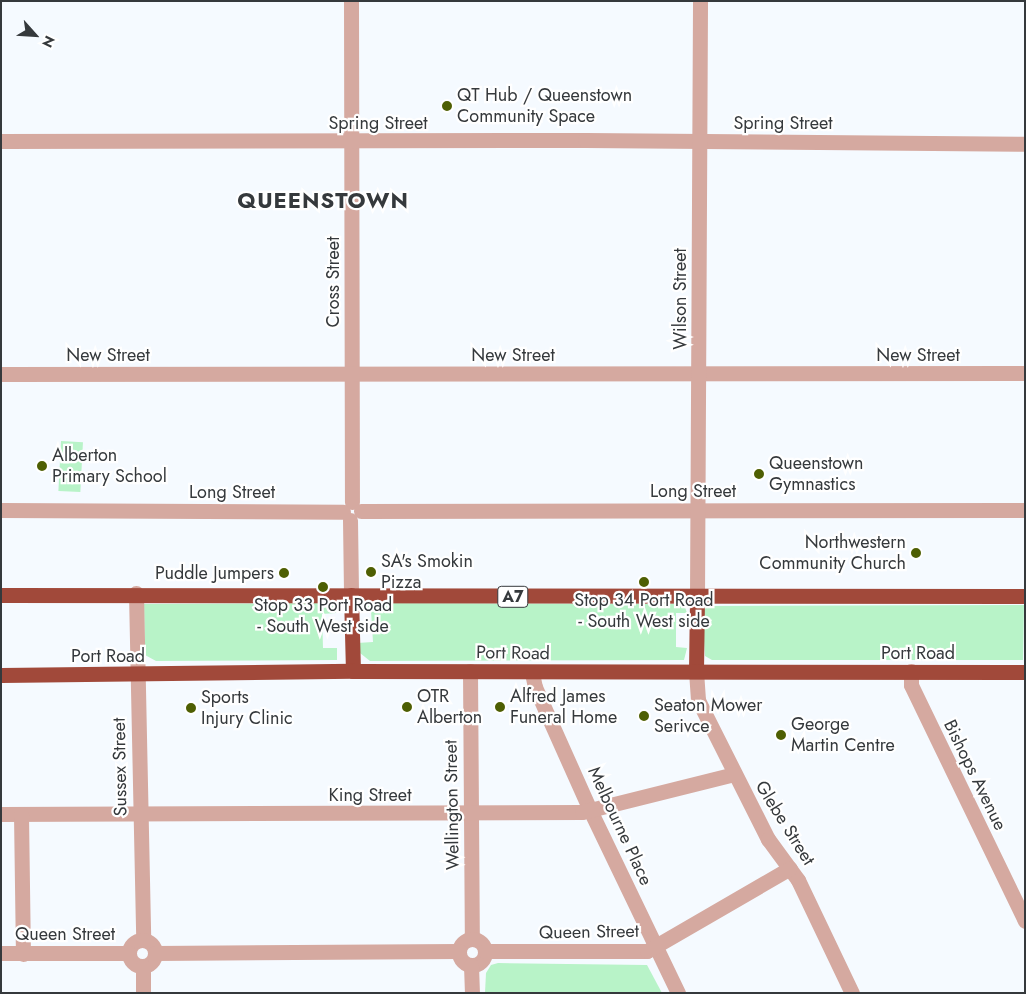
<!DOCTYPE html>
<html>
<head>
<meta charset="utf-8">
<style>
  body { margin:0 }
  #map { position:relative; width:1026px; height:994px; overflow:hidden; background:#f5faff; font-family:Jost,sans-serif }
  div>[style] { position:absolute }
  .green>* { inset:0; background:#b8f3c8; transform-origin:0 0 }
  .minor>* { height:15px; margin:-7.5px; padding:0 7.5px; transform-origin:7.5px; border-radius:7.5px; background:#d5a9a0 }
  .minor>.ring { margin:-7.5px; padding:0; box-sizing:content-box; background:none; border:15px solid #d5a9a0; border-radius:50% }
  .highway>* { height:15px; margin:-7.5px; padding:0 7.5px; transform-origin:7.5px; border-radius:7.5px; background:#a1493a }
  .dots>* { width:14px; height:14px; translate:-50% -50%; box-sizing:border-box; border:2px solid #fff; border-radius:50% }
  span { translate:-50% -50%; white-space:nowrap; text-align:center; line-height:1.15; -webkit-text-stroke:4.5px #fff; paint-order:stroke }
  .shield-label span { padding:1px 4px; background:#fff; border:1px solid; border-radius:4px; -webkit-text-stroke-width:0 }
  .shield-label { font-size:16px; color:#35393c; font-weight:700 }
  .poi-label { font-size:18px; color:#35393c }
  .left { translate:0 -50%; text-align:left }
  .right { translate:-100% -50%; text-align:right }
  .street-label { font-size:18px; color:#35393c }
  .district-label { font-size:22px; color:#35393c; font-weight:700; letter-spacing:1px }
  .frame { position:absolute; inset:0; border:2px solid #35393c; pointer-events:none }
  .north { position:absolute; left:10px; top:10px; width:50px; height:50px; -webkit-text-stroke:4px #fff; paint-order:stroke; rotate:116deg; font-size:14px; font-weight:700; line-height:20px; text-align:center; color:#35393c }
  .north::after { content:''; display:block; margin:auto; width:18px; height:22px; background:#35393c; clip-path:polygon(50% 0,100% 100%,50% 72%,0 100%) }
</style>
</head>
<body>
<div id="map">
  <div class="green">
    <div style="left:61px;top:441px;width:22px;height:50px;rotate:3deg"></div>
    <div style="clip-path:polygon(336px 603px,336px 613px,322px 614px,323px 648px,337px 648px,337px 660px,156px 661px,145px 655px,144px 604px)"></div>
    <div style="clip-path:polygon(358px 603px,684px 604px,687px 613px,676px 613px,676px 647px,687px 648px,684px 660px,370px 661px,360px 653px,357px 643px,373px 642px,371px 611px,355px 610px)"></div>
    <div style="clip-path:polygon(1024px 605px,1023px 660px,712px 660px,705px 656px,702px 612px,708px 606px)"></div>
    <div style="clip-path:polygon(498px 963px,647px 965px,662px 993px,485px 993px,486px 973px,491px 965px)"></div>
  </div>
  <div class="minor">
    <div style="left:351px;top:1px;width:501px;rotate:89.89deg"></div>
    <div style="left:1px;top:141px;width:584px;rotate:-0.1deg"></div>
    <div style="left:585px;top:140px;width:440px;rotate:0.5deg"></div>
    <div style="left:1px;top:374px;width:1024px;rotate:-0.06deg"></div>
    <div style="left:1px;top:510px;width:342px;rotate:0.3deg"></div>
    <div style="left:361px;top:511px;width:664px;rotate:-0.09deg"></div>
    <div style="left:350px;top:520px;width:75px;rotate:89.2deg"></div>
    <div style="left:136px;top:593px;width:347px;rotate:88.8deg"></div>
    <div style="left:697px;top:598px;width:597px;rotate:-89.71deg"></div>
    <div style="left:470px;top:671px;width:268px;rotate:89.6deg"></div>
    <div style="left:696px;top:671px;width:29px;rotate:86deg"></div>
    <div style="left:698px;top:700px;width:156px;rotate:63.3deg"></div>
    <div style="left:768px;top:839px;width:51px;rotate:53.8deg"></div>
    <div style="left:798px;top:880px;width:125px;rotate:64.5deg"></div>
    <div style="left:911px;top:671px;width:14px;rotate:90deg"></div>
    <div style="left:911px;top:685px;width:262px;rotate:64.2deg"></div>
    <div style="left:532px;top:673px;width:14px;rotate:78deg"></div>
    <div style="left:535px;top:687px;width:135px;rotate:65.9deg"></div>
    <div style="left:590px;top:810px;width:203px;rotate:64.3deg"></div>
    <div style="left:1px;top:814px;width:581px;rotate:-0.2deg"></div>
    <div style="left:582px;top:812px;width:157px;rotate:-14deg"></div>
    <div style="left:21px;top:814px;width:140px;rotate:89.2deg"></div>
    <div class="ring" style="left:459px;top:939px;width:11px;height:11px"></div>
    <div class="ring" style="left:129px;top:940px;width:11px;height:11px"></div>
    <div style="left:485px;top:951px;width:162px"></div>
    <div style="left:647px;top:951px;width:165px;rotate:-30.1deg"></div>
    <div style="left:1px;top:953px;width:128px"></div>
    <div style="left:155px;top:953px;width:304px;rotate:-0.4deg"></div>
    <div style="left:471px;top:965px;width:28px;rotate:88deg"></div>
    <div style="left:143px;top:966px;width:27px;rotate:90deg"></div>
  </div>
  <div class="highway">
    <div style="left:1px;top:595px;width:1024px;rotate:0.06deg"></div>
    <div style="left:351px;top:595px;width:76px;rotate:88.5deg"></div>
    <div style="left:696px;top:671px;width:73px;rotate:-89.2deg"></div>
    <div style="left:1px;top:675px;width:352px;rotate:-0.7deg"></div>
    <div style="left:353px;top:671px;width:672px;rotate:0.09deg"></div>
  </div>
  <div class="dots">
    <div style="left:447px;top:106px;background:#4e5f03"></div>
    <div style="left:42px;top:466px;background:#4e5f03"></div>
    <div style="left:759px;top:474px;background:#4e5f03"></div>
    <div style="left:916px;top:553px;background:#4e5f03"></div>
    <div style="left:371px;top:572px;background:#4e5f03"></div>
    <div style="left:284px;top:573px;background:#4e5f03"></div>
    <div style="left:644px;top:582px;background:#4e5f03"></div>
    <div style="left:323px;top:587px;background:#4e5f03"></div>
    <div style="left:407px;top:707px;background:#4e5f03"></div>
    <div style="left:500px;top:707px;background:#4e5f03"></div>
    <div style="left:191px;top:708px;background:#4e5f03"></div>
    <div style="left:644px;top:716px;background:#4e5f03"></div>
    <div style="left:781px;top:735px;background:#4e5f03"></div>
  </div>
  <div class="shield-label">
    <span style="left:513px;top:597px">A7</span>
  </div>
  <div class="poi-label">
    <span class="left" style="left:457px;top:106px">QT Hub / Queenstown<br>Community Space</span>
    <span class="left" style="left:52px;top:466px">Alberton<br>Primary School</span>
    <span class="left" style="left:769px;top:474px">Queenstown<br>Gymnastics</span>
    <span class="right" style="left:906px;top:553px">Northwestern<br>Community Church</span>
    <span class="left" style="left:381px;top:572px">SA's Smokin<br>Pizza</span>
    <span class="right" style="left:274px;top:573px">Puddle Jumpers</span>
    <span style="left:644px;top:611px">Stop 34 Port Road<br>- South West side</span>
    <span style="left:323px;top:616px">Stop 33 Port Road<br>- South West side</span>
    <span class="left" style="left:417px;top:707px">OTR<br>Alberton</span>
    <span class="left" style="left:510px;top:707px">Alfred James<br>Funeral Home</span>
    <span class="left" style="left:201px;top:708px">Sports<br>Injury Clinic</span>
    <span class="left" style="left:654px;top:716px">Seaton Mower<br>Serivce</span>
    <span class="left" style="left:791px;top:735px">George<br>Martin Centre</span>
  </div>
  <div class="street-label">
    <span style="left:378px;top:123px">Spring Street</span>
    <span style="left:783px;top:123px">Spring Street</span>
    <span style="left:333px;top:282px;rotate:-90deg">Cross Street</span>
    <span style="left:680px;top:299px;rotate:-90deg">Wilson Street</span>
    <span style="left:108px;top:355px">New Street</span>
    <span style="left:513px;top:355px">New Street</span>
    <span style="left:918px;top:355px">New Street</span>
    <span style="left:693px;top:491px">Long Street</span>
    <span style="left:232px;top:492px">Long Street</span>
    <span style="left:513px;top:653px;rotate:1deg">Port Road</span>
    <span style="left:918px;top:653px">Port Road</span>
    <span style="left:108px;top:656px">Port Road</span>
    <span style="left:120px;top:767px;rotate:-91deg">Sussex Street</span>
    <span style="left:975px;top:775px;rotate:64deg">Bishops Avenue</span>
    <span style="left:370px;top:795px">King Street</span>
    <span style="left:452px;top:805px;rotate:-91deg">Wellington Street</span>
    <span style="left:785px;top:823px;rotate:58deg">Glebe Street</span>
    <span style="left:620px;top:826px;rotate:65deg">Melbourne Place</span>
    <span style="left:589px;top:932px;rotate:-1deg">Queen Street</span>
    <span style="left:65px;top:934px">Queen Street</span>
  </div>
  <div class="district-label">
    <span style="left:323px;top:201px">QUEENSTOWN</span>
  </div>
  <div class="frame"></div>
  <div class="north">N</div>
</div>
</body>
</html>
